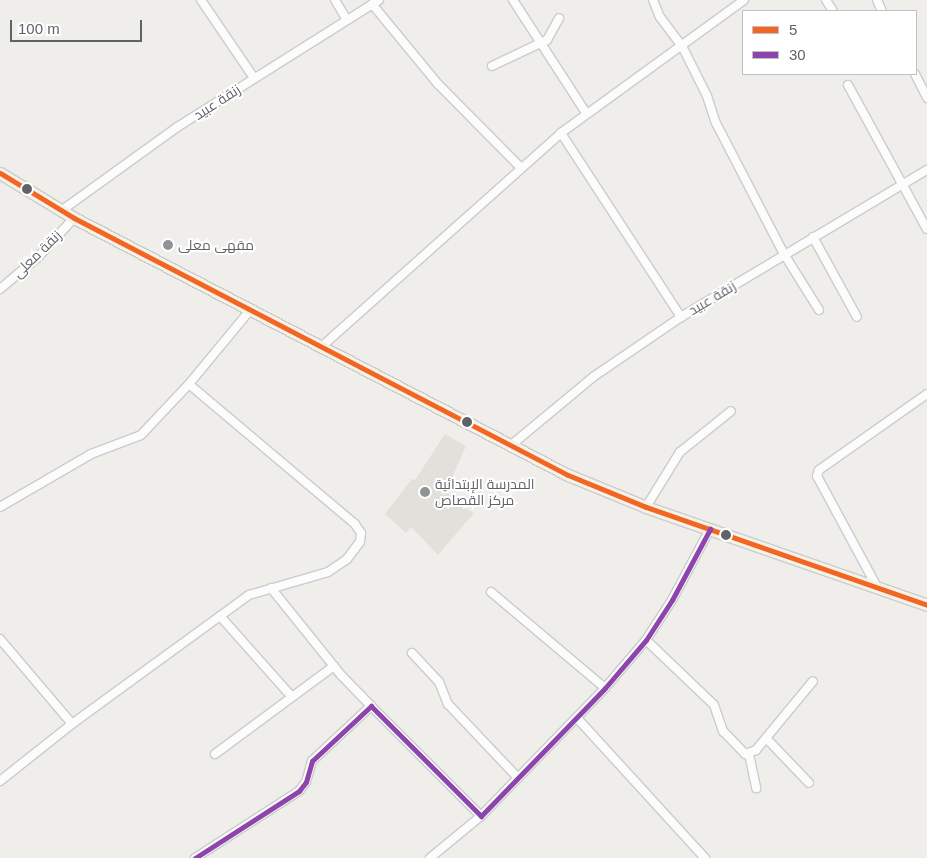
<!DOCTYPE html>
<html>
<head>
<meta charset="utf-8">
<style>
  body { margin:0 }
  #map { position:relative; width:927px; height:858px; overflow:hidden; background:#efeeea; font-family:Helvetica,Cairo,sans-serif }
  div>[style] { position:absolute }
  .education>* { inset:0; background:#e2e0da }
  .roads { filter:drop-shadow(1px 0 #cbcccc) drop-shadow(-1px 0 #cbcccc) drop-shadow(0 1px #cbcccc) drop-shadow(0 -1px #cbcccc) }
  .street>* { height:8px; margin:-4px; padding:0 4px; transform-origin:4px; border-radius:4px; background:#fdfcfc }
  .primary>* { height:11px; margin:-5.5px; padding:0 5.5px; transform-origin:5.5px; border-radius:5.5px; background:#f4f2e9 }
  .bus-1>* { height:5px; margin:-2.5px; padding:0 2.5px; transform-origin:2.5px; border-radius:2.5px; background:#f26522 }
  .bus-2>* { height:5px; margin:-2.5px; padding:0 2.5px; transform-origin:2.5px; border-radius:2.5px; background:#8e44ad }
  .dots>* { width:14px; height:14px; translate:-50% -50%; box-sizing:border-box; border:2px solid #fff; border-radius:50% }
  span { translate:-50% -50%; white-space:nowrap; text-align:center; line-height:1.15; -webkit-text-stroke:4px #fff; paint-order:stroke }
  .street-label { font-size:14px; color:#5f6368 }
  .poi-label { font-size:14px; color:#5f6368 }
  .left { translate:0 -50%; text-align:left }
  .legend { position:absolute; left:742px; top:10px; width:175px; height:65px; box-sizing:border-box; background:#fff; border:1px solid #bfc1c3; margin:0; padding:6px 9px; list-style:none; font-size:15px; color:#5f6368 }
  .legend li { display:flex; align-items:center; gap:10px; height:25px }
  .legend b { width:25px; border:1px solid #bfc1c3 }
  .scale { position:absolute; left:10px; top:20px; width:132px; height:22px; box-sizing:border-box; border:2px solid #5f6368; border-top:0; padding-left:6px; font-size:15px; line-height:18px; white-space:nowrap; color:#5f6368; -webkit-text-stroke:4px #fff; paint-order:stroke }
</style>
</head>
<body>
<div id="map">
  <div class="education">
    <div style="clip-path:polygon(445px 434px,466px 446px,447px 489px,449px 494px,455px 503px,474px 513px,438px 555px,411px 527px,406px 533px,385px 514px,412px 479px,415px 480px)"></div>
  </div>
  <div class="roads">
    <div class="street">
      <div style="left:201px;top:0;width:94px;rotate:55.8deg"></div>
      <div style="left:335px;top:0;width:23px;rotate:59deg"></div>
      <div style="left:513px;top:0;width:135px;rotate:57.1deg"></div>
      <div style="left:653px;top:0;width:18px;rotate:68deg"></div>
      <div style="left:660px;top:17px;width:36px;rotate:53deg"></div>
      <div style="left:682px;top:46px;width:56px;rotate:63.4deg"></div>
      <div style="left:707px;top:96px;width:28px;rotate:72deg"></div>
      <div style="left:716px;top:123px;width:148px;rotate:62.6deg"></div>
      <div style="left:784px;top:254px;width:66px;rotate:58deg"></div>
      <div style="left:826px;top:0;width:13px;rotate:58deg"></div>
      <div style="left:877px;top:0;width:12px;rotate:66deg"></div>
      <div style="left:372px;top:4px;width:104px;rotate:50.5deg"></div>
      <div style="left:438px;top:84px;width:118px;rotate:45.3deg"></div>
      <div style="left:492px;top:66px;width:61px;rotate:-25.3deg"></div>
      <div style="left:547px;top:40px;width:25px;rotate:-61deg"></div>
      <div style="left:915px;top:74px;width:27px;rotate:63deg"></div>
      <div style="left:848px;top:85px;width:164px;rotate:61.3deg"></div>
      <div style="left:561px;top:133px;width:220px;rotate:56.9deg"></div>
      <div style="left:61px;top:211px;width:145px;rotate:-35.8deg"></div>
      <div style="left:179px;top:126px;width:236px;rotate:-32.2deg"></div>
      <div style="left:813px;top:237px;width:91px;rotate:61.2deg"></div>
      <div style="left:0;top:289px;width:51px;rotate:-40.2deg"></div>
      <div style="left:39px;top:256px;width:52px;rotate:-47.4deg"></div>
      <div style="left:321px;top:347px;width:322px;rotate:-41.7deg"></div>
      <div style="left:561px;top:133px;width:226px;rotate:-36deg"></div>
      <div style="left:510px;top:446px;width:108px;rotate:-39.7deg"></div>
      <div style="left:593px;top:377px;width:107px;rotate:-34.3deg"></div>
      <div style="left:681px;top:317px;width:287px;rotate:-30.9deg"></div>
      <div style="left:0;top:507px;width:105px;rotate:-30.2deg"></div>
      <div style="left:91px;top:454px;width:53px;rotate:-20.8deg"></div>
      <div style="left:141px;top:435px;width:70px;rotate:-46.7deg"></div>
      <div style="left:189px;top:384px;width:97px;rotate:-50.4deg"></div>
      <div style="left:646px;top:507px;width:65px;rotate:-58.3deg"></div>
      <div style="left:680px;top:452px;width:65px;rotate:-38.8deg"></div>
      <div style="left:877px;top:587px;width:126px;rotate:-118.4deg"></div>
      <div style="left:817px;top:476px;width:6px;rotate:-72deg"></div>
      <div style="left:819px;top:470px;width:132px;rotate:-35.1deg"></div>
      <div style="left:271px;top:588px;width:112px;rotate:51.2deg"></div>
      <div style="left:341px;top:675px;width:43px;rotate:45.9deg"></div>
      <div style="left:491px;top:592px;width:149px;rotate:40.1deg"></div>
      <div style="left:220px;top:616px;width:108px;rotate:48.4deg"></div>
      <div style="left:0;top:639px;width:111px;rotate:49.7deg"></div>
      <div style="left:646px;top:640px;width:94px;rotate:43.7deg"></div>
      <div style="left:714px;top:705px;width:28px;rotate:71deg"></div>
      <div style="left:723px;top:731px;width:32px;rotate:46deg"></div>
      <div style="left:745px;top:754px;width:12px;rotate:-20deg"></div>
      <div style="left:756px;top:750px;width:89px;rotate:-50.4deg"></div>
      <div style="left:412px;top:653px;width:40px;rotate:47deg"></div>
      <div style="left:439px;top:682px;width:24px;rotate:68deg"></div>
      <div style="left:448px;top:704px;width:102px;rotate:46.6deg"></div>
      <div style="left:577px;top:718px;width:190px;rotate:47.6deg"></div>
      <div style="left:766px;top:738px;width:62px;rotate:46.3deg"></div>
      <div style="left:215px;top:754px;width:148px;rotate:-36.5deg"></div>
      <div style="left:749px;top:754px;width:35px;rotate:78deg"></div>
      <div style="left:0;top:781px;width:92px;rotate:-38.4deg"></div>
      <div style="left:72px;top:724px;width:219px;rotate:-36.1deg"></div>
      <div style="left:249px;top:595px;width:82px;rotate:-16.2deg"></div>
      <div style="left:328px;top:572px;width:23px;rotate:-34deg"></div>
      <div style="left:347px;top:559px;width:21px;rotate:-53deg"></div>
      <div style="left:360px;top:542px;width:9px;rotate:-84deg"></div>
      <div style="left:361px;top:533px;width:11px;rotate:-124deg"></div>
      <div style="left:355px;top:524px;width:217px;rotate:-139.9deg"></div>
      <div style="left:195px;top:858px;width:124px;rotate:-32.8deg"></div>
      <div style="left:299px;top:791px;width:11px;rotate:-52deg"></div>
      <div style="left:306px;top:782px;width:22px;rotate:-74deg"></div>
      <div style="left:312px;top:761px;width:81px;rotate:-43deg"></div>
      <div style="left:371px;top:706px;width:156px;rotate:45deg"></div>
      <div style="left:481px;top:816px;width:178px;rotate:-45.9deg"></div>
      <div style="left:605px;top:688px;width:63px;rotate:-49.5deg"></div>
      <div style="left:646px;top:640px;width:48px;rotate:-57deg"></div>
      <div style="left:672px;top:600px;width:81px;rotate:-61.8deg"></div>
      <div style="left:430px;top:858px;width:66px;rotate:-39.5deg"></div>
    </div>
    <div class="primary">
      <div style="left:0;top:173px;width:87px;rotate:31.3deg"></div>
      <div style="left:74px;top:218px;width:557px;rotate:27.49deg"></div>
      <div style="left:568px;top:475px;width:84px;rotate:22.3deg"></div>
      <div style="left:646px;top:507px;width:298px;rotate:19.2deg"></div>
    </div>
  </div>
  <div class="bus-1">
    <div style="left:0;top:173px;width:87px;rotate:31.3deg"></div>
    <div style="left:74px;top:218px;width:557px;rotate:27.49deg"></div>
    <div style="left:568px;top:475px;width:84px;rotate:22.3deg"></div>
    <div style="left:646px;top:507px;width:298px;rotate:19.2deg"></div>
  </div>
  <div class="bus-2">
    <div style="left:195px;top:858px;width:124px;rotate:-32.8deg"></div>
    <div style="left:299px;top:791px;width:11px;rotate:-52deg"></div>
    <div style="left:306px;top:782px;width:22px;rotate:-74deg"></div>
    <div style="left:312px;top:761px;width:81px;rotate:-43deg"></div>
    <div style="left:371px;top:706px;width:156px;rotate:45deg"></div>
    <div style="left:481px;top:816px;width:178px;rotate:-45.9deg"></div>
    <div style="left:605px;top:688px;width:63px;rotate:-49.5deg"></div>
    <div style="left:646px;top:640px;width:48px;rotate:-57deg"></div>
    <div style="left:672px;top:600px;width:81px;rotate:-61.8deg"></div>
  </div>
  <div class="dots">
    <div style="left:27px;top:189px;background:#5f6368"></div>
    <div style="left:168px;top:245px;background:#919496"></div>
    <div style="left:467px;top:422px;background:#5f6368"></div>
    <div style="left:425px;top:492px;background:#919496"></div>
    <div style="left:726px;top:535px;background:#5f6368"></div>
  </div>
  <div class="street-label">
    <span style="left:217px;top:102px;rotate:-33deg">زنقة عبيد</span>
    <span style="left:37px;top:254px;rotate:-44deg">زنقة معلى</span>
    <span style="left:712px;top:298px;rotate:-31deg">زنقة عبيد</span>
  </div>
  <div class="poi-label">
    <span class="left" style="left:178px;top:245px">مقهى معلى</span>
    <span class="left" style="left:435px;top:492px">المدرسة الإبتدائية<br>مركز القصاص</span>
  </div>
  <ul class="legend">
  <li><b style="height:6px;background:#f26522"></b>5</li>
  <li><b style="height:6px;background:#8e44ad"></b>30</li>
  </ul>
  <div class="scale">100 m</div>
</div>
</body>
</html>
